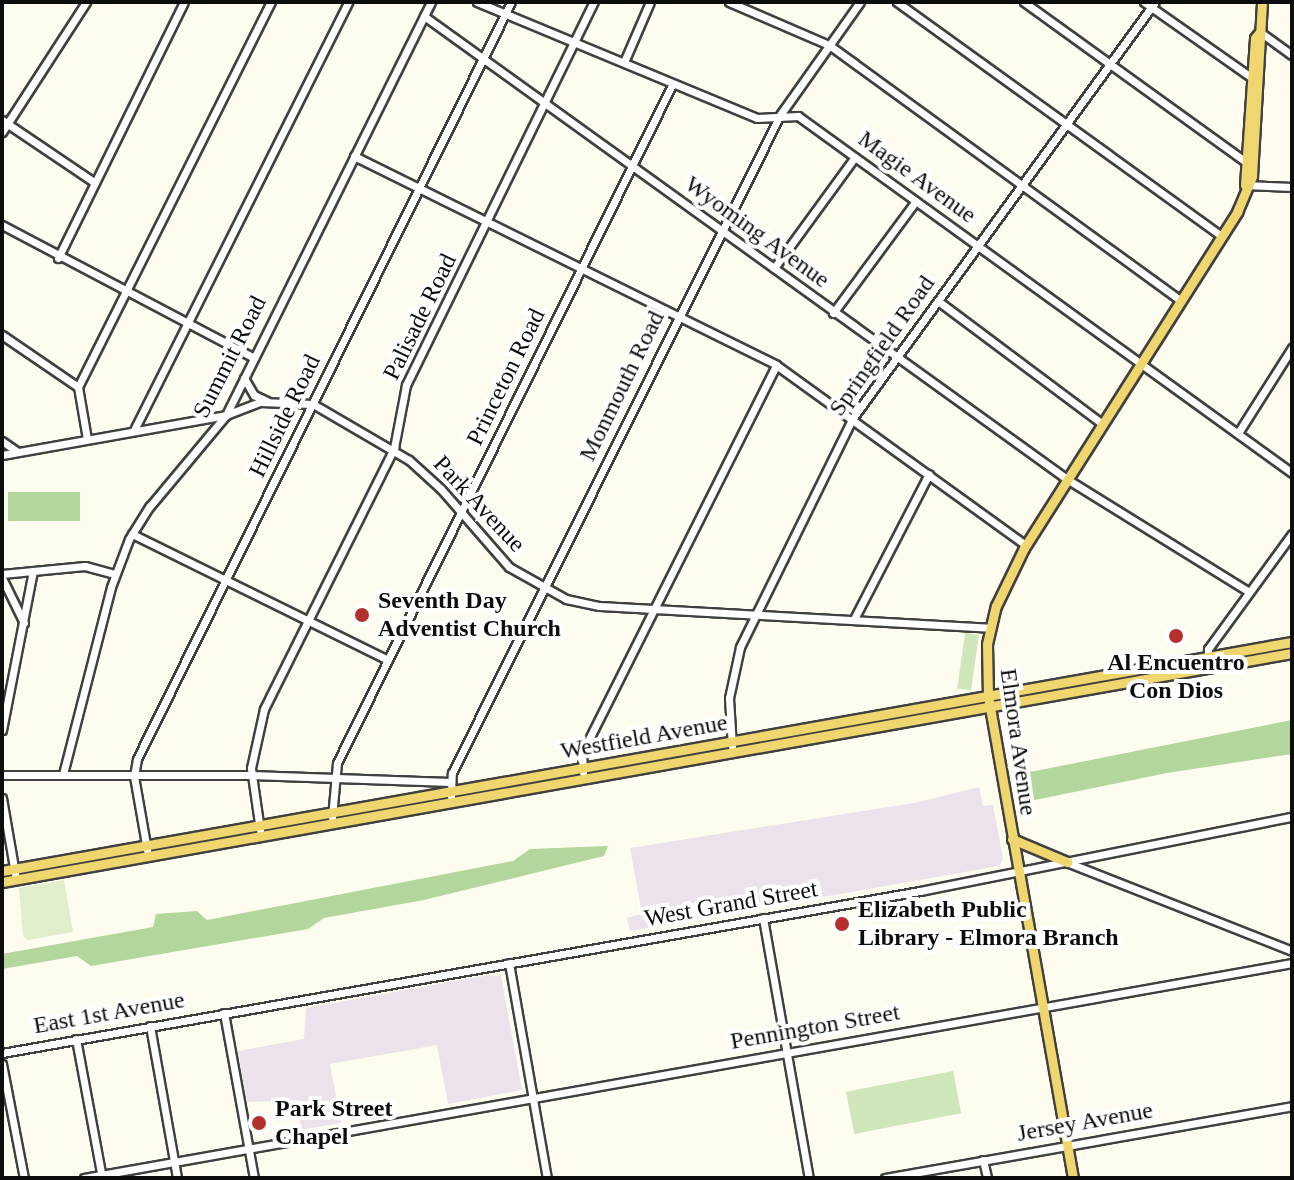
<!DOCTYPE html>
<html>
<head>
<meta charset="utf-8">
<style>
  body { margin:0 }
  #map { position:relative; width:1294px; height:1180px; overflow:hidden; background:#fefcef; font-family:Georgia,serif }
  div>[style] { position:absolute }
  .industrial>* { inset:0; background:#ebe2eb }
  .green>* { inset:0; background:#cfe6bb; transform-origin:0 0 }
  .forest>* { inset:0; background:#b2d69b; transform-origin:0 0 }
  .pitch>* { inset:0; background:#e0eecc }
  .roads { filter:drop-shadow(2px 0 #404040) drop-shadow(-2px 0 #404040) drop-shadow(0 2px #404040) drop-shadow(0 -2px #404040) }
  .minor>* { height:7px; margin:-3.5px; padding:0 3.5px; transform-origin:3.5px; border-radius:3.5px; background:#fff }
  .major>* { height:9px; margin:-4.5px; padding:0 4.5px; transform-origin:4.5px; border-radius:4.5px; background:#efd66e }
  .dots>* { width:22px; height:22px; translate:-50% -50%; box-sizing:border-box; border:4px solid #fff; border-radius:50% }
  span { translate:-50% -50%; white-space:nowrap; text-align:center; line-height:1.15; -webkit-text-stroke:8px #fff; paint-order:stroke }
  .street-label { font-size:24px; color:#0d0d0d }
  .poi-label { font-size:24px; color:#0d0d0d; font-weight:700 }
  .left { translate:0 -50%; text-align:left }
  .frame { position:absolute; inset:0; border:4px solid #0d0d0d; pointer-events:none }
</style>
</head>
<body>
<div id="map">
  <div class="industrial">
    <div style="clip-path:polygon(979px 787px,983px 806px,993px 805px,1003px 859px,999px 866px,630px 931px,627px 918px,642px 914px,630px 848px,914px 803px)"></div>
    <div style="clip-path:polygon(489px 975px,501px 976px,522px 1090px,448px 1104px,437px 1045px,330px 1064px,341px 1123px,300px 1130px,299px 1100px,247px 1102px,238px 1051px,304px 1039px,306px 1008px)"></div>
  </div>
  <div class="green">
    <div style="left:965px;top:633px;width:14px;height:56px;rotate:8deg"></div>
    <div style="left:953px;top:1071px;width:43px;height:109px;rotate:79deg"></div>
  </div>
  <div class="forest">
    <div style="left:80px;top:492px;width:29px;height:72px;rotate:90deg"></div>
    <div style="clip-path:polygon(1292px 720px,1292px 754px,1167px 773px,1020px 803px,1015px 775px)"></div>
    <div style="clip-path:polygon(608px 846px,604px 856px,424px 900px,324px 918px,308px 929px,91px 966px,77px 956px,2px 969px,2px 954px,153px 927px,156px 914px,197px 911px,207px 920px,513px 861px,530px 849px)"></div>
  </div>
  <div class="pitch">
    <div style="clip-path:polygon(64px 880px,73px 932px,28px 940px,23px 936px,19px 888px)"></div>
  </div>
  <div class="roads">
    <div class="minor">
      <div style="left:477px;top:2px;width:303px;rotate:22.5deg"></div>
      <div style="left:757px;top:118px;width:41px;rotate:-2.8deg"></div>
      <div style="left:798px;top:116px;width:609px;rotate:35.85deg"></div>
      <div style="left:729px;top:2px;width:109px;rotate:23.3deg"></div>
      <div style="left:829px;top:45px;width:434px;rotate:36deg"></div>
      <div style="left:897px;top:2px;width:400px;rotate:35.8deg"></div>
      <div style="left:1024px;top:2px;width:270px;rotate:35.8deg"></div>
      <div style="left:1144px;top:2px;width:132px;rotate:35.1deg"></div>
      <div style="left:424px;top:16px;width:792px;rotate:35.76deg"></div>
      <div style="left:1067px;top:479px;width:214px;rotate:31.8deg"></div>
      <div style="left:1260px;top:32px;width:39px;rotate:36deg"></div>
      <div style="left:624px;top:62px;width:65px;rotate:-66.6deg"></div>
      <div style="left:2px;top:120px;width:111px;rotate:34deg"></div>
      <div style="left:2px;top:132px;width:155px;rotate:-57.1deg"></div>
      <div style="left:354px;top:156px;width:471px;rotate:26.3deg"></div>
      <div style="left:776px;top:365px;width:308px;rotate:35.8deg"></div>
      <div style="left:1245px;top:185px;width:47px;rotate:2.4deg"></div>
      <div style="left:2px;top:225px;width:285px;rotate:27.8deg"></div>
      <div style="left:58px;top:258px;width:285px;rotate:-63.8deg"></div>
      <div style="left:774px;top:268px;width:137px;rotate:-53.9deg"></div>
      <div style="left:938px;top:301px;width:204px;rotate:36.8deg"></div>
      <div style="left:833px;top:313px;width:139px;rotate:-53.5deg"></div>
      <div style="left:2px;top:335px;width:92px;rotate:34.4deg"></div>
      <div style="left:244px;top:378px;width:20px;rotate:60deg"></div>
      <div style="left:254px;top:395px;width:14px;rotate:25deg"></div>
      <div style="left:134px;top:430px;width:479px;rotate:-63.4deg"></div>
      <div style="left:1238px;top:433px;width:101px;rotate:-57.6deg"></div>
      <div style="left:87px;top:439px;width:53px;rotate:-99.8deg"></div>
      <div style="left:78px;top:387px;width:431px;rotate:-63.4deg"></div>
      <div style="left:2px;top:441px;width:19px;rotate:35deg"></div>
      <div style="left:2px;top:455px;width:228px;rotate:-10.1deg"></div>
      <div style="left:226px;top:415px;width:36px;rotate:-21deg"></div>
      <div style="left:260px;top:402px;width:53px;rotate:2.2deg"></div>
      <div style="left:313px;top:404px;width:111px;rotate:30.3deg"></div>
      <div style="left:409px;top:460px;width:43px;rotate:42.2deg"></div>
      <div style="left:441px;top:489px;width:103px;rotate:48.9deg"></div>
      <div style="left:509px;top:567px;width:65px;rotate:29.3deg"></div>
      <div style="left:566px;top:599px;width:34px;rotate:12deg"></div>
      <div style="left:599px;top:606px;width:392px;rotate:3.2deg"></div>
      <div style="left:132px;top:534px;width:285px;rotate:26.2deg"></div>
      <div style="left:2px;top:574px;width:83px;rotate:-5.5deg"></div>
      <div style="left:85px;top:566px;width:31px;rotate:15deg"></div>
      <div style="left:2px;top:578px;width:50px;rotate:63.9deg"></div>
      <div style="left:854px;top:619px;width:163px;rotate:-62.7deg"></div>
      <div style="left:1208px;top:668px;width:19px;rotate:-90deg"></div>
      <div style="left:1208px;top:649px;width:142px;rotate:-53.9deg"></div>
      <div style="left:2px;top:730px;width:162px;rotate:-79deg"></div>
      <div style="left:732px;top:746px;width:48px;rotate:-93.6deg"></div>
      <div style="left:729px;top:698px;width:52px;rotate:-77.8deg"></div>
      <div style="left:740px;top:647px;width:254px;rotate:-63.8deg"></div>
      <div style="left:852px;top:419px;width:515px;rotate:-54deg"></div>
      <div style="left:583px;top:772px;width:19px;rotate:-93deg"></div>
      <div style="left:582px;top:753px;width:434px;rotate:-63.4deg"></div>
      <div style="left:63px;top:774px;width:193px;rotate:-75.6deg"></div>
      <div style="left:111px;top:587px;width:51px;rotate:-69.4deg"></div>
      <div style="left:129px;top:539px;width:39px;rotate:-58deg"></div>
      <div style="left:150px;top:506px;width:119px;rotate:-50.1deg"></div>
      <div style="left:226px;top:415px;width:461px;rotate:-63.6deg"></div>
      <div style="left:2px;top:775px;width:249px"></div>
      <div style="left:251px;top:775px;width:199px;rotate:2deg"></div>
      <div style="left:451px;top:796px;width:23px;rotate:-88deg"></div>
      <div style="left:452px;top:773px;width:735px;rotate:-63.5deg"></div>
      <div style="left:780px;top:115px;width:138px;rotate:-54.7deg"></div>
      <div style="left:2px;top:798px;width:82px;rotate:80.2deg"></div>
      <div style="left:332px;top:817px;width:54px;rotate:-84.7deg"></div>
      <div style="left:337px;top:763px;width:758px;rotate:-63.71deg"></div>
      <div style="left:260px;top:830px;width:63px;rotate:-98.3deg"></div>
      <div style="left:251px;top:768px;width:60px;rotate:-77.6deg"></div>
      <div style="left:264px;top:709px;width:292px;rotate:-63.5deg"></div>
      <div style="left:394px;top:448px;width:64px;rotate:-79.2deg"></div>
      <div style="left:406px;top:385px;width:427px;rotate:-63.9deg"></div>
      <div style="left:147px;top:850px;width:75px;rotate:-100deg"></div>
      <div style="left:134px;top:776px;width:17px;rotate:-80deg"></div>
      <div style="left:137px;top:759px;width:844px;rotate:-63.71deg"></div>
      <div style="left:1069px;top:863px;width:240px;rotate:21.5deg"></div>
      <div style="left:763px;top:918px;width:264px;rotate:80deg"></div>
      <div style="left:509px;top:963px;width:218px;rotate:80deg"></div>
      <div style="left:224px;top:1013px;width:168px;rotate:79.7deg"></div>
      <div style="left:150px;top:1026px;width:154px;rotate:79.9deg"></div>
      <div style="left:76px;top:1039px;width:141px;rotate:79.4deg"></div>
      <div style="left:2px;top:1053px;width:932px;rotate:-10.01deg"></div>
      <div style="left:920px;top:891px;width:379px;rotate:-11.3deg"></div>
      <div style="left:2px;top:1064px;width:116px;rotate:79.1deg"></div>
      <div style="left:983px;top:1160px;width:18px;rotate:77deg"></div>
      <div style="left:84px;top:1178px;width:1227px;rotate:-10.09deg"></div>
      <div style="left:885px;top:1178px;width:413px;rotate:-10deg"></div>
    </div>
    <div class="major">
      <div style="left:1245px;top:185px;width:147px;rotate:-86.1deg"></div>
      <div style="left:1255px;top:38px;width:8px;rotate:-50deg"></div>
      <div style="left:1012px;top:839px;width:60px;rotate:22.7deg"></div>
      <div style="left:2px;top:871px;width:1310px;rotate:-10.07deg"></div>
      <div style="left:2px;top:882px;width:1310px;rotate:-10.07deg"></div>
      <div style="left:1073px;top:1178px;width:489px;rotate:-100deg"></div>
      <div style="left:988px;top:696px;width:52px;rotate:-91.1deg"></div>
      <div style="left:987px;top:644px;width:39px;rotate:-77deg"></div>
      <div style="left:996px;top:606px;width:64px;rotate:-64.2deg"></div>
      <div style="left:1024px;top:548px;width:398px;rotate:-57.6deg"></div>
      <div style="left:1237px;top:212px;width:39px;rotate:-67deg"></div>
      <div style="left:1252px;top:176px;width:174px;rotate:-86.7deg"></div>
    </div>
  </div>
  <div class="dots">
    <div style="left:362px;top:615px;background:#b4302f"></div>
    <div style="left:1176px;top:636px;background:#b4302f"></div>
    <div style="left:842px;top:924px;background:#b4302f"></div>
    <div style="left:259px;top:1123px;background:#b4302f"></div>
  </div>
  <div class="street-label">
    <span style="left:917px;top:177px;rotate:36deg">Magie Avenue</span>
    <span style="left:757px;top:232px;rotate:36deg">Wyoming Avenue</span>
    <span style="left:420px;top:317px;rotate:-64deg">Palisade Road</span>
    <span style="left:882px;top:346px;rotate:-55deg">Springfield Road</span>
    <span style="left:230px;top:357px;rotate:-63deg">Summit Road</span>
    <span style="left:506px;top:377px;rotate:-64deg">Princeton Road</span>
    <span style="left:622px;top:386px;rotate:-64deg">Monmouth Road</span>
    <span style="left:285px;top:416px;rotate:-64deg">Hillside Road</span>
    <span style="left:479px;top:504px;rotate:47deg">Park Avenue</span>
    <span style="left:644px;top:737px;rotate:-10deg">Westfield Avenue</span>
    <span style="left:1018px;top:742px;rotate:82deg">Elmora Avenue</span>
    <span style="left:731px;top:904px;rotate:-10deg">West Grand Street</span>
    <span style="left:109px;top:1013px;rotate:-10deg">East 1st Avenue</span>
    <span style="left:815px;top:1027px;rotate:-10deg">Pennington Street</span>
    <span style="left:1085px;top:1122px;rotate:-10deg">Jersey Avenue</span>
  </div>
  <div class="poi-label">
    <span class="left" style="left:378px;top:615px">Seventh Day<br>Adventist Church</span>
    <span style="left:1176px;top:677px">Al Encuentro<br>Con Dios</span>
    <span class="left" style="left:858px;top:924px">Elizabeth Public<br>Library - Elmora Branch</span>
    <span class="left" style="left:275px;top:1123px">Park Street<br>Chapel</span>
  </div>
  <div class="frame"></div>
</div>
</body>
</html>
